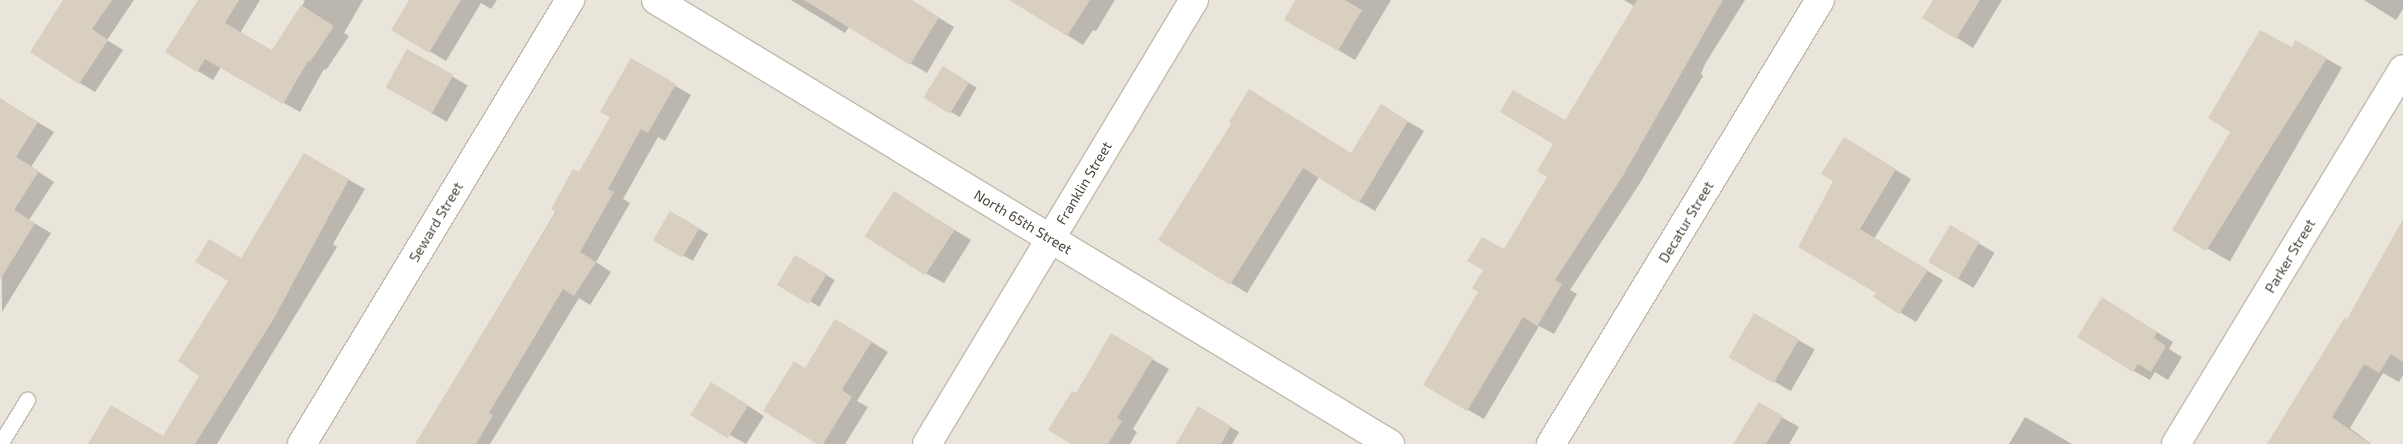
<!DOCTYPE html>
<html>
<head>
<meta charset="utf-8">
<style>
  body { margin:0 }
  #map { position:relative; width:2403px; height:444px; overflow:hidden; background:#f6f3ec; font-family:"Exo 2",sans-serif }
  div>[style] { position:absolute }
  .residential>* { inset:0; background:#eae5da; transform-origin:0 0 }
  .shadow>* { inset:0; background:#0003; transform-origin:0 0 }
  .building>* { inset:0; background:#d8cfc1; transform-origin:0 0 }
  .roads { filter:drop-shadow(1px 0 #c2bbae) drop-shadow(-1px 0 #c2bbae) drop-shadow(0 1px #c2bbae) drop-shadow(0 -1px #c2bbae) }
  .lane>* { height:15px; margin:-7.5px; padding:0 7.5px; transform-origin:7.5px; border-radius:7.5px; background:#fff }
  .street>* { height:28px; margin:-14px; padding:0 14px; transform-origin:14px; border-radius:14px; background:#fff }
  span { translate:-50% -50%; white-space:nowrap; text-align:center; line-height:1.15; -webkit-text-stroke:4px #fff; paint-order:stroke }
  .street-label { font-size:14px; color:#4b4439 }
</style>
</head>
<body>
<div id="map">
  <div class="residential">
    <div style="left:0;top:0;width:2403px;height:444px"></div>
  </div>
  <div class="shadow">
    <div style="clip-path:polygon(66px 0,134px 0,107px 40px,123px 50px,95px 92px,80px 83px)"></div>
    <div style="clip-path:polygon(199px 0,260px 0,240px 33px,273px 52px,305px 1px,302px 0,363px 0,344px 33px,349px 36px,326px 70px,324px 69px,300px 112px,221px 67px,213px 80px,198px 71px)"></div>
    <div style="clip-path:polygon(410px 0,497px 0,491px 9px,481px 3px,446px 61px,393px 29px)"></div>
    <div style="clip-path:polygon(791px 0,910px 0,954px 27px,927px 73px,849px 27px,845px 33px)"></div>
    <div style="clip-path:polygon(1011px 0,1115px 0,1096px 31px,1093px 30px,1083px 45px)"></div>
    <div style="clip-path:polygon(1298px 0,1391px 0,1355px 60px,1286px 19px)"></div>
    <div style="clip-path:polygon(1624px 0,1745px 0,1705px 64px,1701px 74px,1703px 76px,1640px 183px,1570px 290px,1577px 294px,1554px 334px,1539px 326px,1484px 419px,1425px 385px,1549px 177px,1566px 122px,1634px 6px)"></div>
    <div style="clip-path:polygon(1934px 0,2002px 0,1973px 48px,1924px 17px)"></div>
    <div style="clip-path:polygon(2364px 0,2403px 0,2403px 9px,2396px 20px)"></div>
    <div style="left:2296px;top:41px;width:53px;height:224px;rotate:30deg"></div>
    <div style="left:408px;top:51px;width:69px;height:42px;rotate:30deg"></div>
    <div style="clip-path:polygon(632px 60px,691px 95px,665px 141px,658px 137px,623px 199px,630px 203px,596px 262px,611px 272px,590px 305px,579px 298px,490px 444px,417px 444px,612px 117px)"></div>
    <div style="left:943px;top:68px;width:39px;height:34px;rotate:30deg"></div>
    <div style="clip-path:polygon(0 99px,54px 132px,31px 167px,54px 182px,29px 220px,51px 233px,2px 312px)"></div>
    <div style="clip-path:polygon(1382px 106px,1424px 131px,1375px 211px,1319px 177px,1247px 293px,1160px 240px,1233px 123px,1352px 154px)"></div>
    <div style="clip-path:polygon(1844px 139px,1911px 179px,1874px 239px,1943px 280px,1916px 322px,1875px 297px,1878px 293px,1835px 180px)"></div>
    <div style="clip-path:polygon(305px 155px,365px 189px,333px 244px,337px 247px,217px 444px,89px 444px,163px 437px,201px 375px,241px 259px)"></div>
    <div style="clip-path:polygon(911px 203px,971px 240px,944px 283px,927px 274px)"></div>
    <div style="left:670px;top:212px;width:44px;height:31px;rotate:30deg"></div>
    <div style="clip-path:polygon(2403px 224px,2403px 375px,2399px 382px,2383px 373px,2350px 428px,2371px 444px,2268px 444px,2348px 320px)"></div>
    <div style="left:1950px;top:226px;width:52px;height:41px;rotate:31deg"></div>
    <div style="left:795px;top:257px;width:46px;height:31px;rotate:30deg"></div>
    <div style="clip-path:polygon(2118px 308px,2173px 342px,2169px 349px,2182px 357px,2168px 380px,2155px 372px,2150px 380px,2134px 371px)"></div>
    <div style="left:1755px;top:315px;width:69px;height:48px;rotate:30deg"></div>
    <div style="clip-path:polygon(852px 330px,888px 352px,857px 401px,868px 407px,845px 444px,819px 444px,805px 369px)"></div>
    <div style="clip-path:polygon(1111px 335px,1169px 369px,1133px 429px,1137px 432px,1130px 444px,1073px 444px,1076px 395px)"></div>
    <div style="clip-path:polygon(728px 393px,764px 416px,746px 444px,693px 414px)"></div>
    <div style="clip-path:polygon(1759px 404px,1799px 427px,1789px 444px,1736px 444px)"></div>
    <div style="clip-path:polygon(1198px 408px,1239px 432px,1232px 444px,1196px 444px)"></div>
    <div style="clip-path:polygon(2025px 417px,2041px 426px,2072px 444px,2009px 444px)"></div>
  </div>
  <div class="building">
    <div style="clip-path:polygon(63px 0,112px 0,92px 29px,108px 40px,79px 84px,30px 52px)"></div>
    <div style="clip-path:polygon(198px 0,239px 0,225px 23px,272px 50px,301px 5px,334px 26px,310px 62px,308px 61px,283px 104px,205px 59px,197px 72px,165px 52px)"></div>
    <div style="clip-path:polygon(409px 0,461px 0,429px 53px,391px 30px)"></div>
    <div style="clip-path:polygon(804px 0,912px 0,939px 17px,910px 65px)"></div>
    <div style="clip-path:polygon(1009px 0,1090px 0,1067px 36px)"></div>
    <div style="clip-path:polygon(1295px 0,1345px 0,1362px 10px,1338px 51px,1284px 20px)"></div>
    <div style="clip-path:polygon(1637px 0,1723px 0,1624px 174px,1555px 280px,1562px 284px,1537px 326px,1523px 317px,1467px 411px,1423px 385px,1478px 292px,1472px 288px,1483px 270px,1467px 261px,1482px 237px,1504px 249px,1547px 177px,1537px 171px,1553px 144px,1500px 112px,1513px 90px,1565px 120px)"></div>
    <div style="clip-path:polygon(1933px 0,1980px 0,1956px 39px,1922px 18px)"></div>
    <div style="clip-path:polygon(2260px 30px,2292px 47px,2295px 40px,2327px 58px,2206px 251px,2172px 230px,2230px 132px,2208px 118px)"></div>
    <div style="left:407px;top:49px;width:53px;height:44px;rotate:29deg"></div>
    <div style="clip-path:polygon(631px 58px,676px 84px,648px 133px,641px 129px,608px 189px,614px 192px,580px 252px,596px 262px,574px 296px,563px 289px,489px 413px,493px 415px,476px 444px,415px 444px,556px 212px,551px 209px,573px 169px,579px 172px,610px 117px,600px 112px)"></div>
    <div style="left:943px;top:66px;width:31px;height:37px;rotate:32deg"></div>
    <div style="clip-path:polygon(1249px 89px,1351px 153px,1381px 104px,1408px 121px,1359px 203px,1303px 168px,1230px 285px,1158px 240px,1231px 124px,1229px 122px)"></div>
    <div style="clip-path:polygon(0 98px,38px 122px,16px 157px,39px 171px,14px 210px,35px 223px,0 280px)"></div>
    <div style="clip-path:polygon(1844px 137px,1896px 169px,1860px 229px,1928px 270px,1899px 314px,1873px 297px,1876px 293px,1798px 247px,1833px 181px,1821px 174px)"></div>
    <div style="clip-path:polygon(304px 153px,349px 179px,273px 320px,195px 444px,88px 444px,111px 405px,163px 436px,199px 376px,178px 361px,228px 281px,195px 262px,209px 239px,241px 258px)"></div>
    <div style="left:894px;top:191px;width:72px;height:54px;rotate:33deg"></div>
    <div style="left:670px;top:211px;width:34px;height:34px;rotate:30deg"></div>
    <div style="clip-path:polygon(2403px 219px,2403px 362px,2391px 354px,2379px 373px,2364px 364px,2332px 417px,2370px 444px,2267px 444px,2345px 317px,2347px 319px)"></div>
    <div style="left:1950px;top:225px;width:34px;height:43px;rotate:30deg"></div>
    <div style="left:795px;top:255px;width:37px;height:35px;rotate:31deg"></div>
    <div style="clip-path:polygon(2102px 297px,2157px 332px,2154px 338px,2166px 346px,2151px 372px,2138px 364px,2133px 372px,2077px 337px)"></div>
    <div style="left:1754px;top:313px;width:52px;height:51px;rotate:30deg"></div>
    <div style="clip-path:polygon(835px 319px,872px 341px,842px 390px,852px 397px,823px 444px,817px 444px,763px 411px,794px 361px,805px 368px)"></div>
    <div style="clip-path:polygon(1111px 333px,1153px 358px,1117px 418px,1122px 421px,1108px 444px,1071px 444px,1048px 430px,1072px 391px,1076px 393px)"></div>
    <div style="left:711px;top:382px;width:44px;height:39px;rotate:32deg"></div>
    <div style="clip-path:polygon(1759px 402px,1783px 416px,1766px 444px,1733px 444px)"></div>
    <div style="clip-path:polygon(1198px 406px,1231px 426px,1221px 444px,1176px 444px)"></div>
  </div>
  <div class="roads">
    <div class="lane">
      <div style="left:0;top:444px;width:52px;rotate:-58.5deg"></div>
    </div>
    <div class="street">
      <div style="left:656px;top:0;width:858px;rotate:31.17deg"></div>
      <div style="left:302px;top:444px;width:519px;rotate:-58.88deg"></div>
      <div style="left:927px;top:444px;width:518px;rotate:-58.98deg"></div>
      <div style="left:1551px;top:444px;width:519px;rotate:-58.79deg"></div>
      <div style="left:2176px;top:444px;width:438px;rotate:-58.8deg"></div>
    </div>
  </div>
  <div class="street-label">
    <span style="left:1084px;top:183px;rotate:-59deg">Franklin Street</span>
    <span style="left:436px;top:222px;rotate:-59deg">Seward Street</span>
    <span style="left:1023px;top:222px;rotate:31deg">North 65th Street</span>
    <span style="left:1686px;top:222px;rotate:-59deg">Decatur Street</span>
    <span style="left:2290px;top:256px;rotate:-59deg">Parker Street</span>
  </div>
</div>
</body>
</html>
